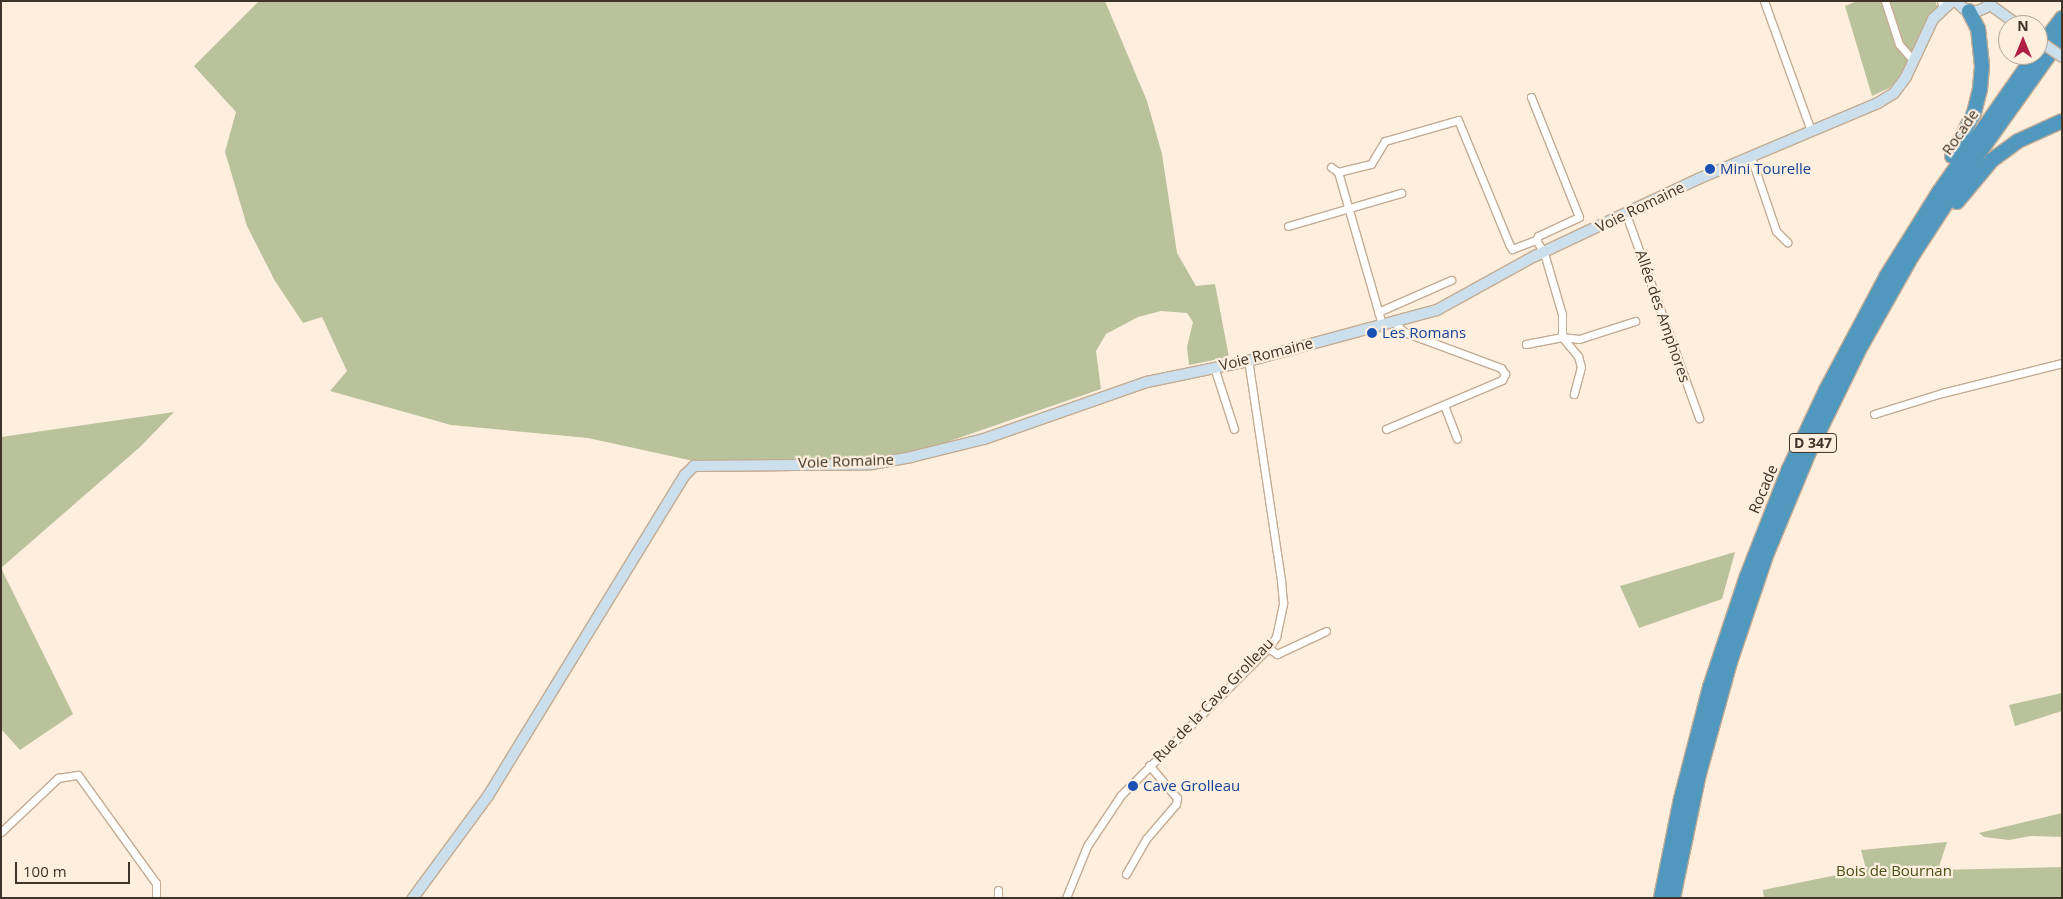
<!DOCTYPE html>
<html>
<head>
<meta charset="utf-8">
<style>
  body { margin:0 }
  #map { position:relative; width:2063px; height:899px; overflow:hidden; background:#fdeede; font-family:"Open Sans",sans-serif }
  div>[style] { position:absolute }
  .green>* { inset:0; background:#bac29b }
  .roads { filter:drop-shadow(1px 0 #c4ab93) drop-shadow(-1px 0 #c4ab93) drop-shadow(0 1px #c4ab93) drop-shadow(0 -1px #c4ab93) }
  .street>* { height:7px; margin:-3.5px; padding:0 3.5px; transform-origin:3.5px; border-radius:3.5px; background:#fff }
  .secondary>* { height:10px; margin:-5px; padding:0 5px; transform-origin:5px; border-radius:5px; background:#cbe0ec }
  .highway>* { height:14px; margin:-7px; padding:0 7px; transform-origin:7px; border-radius:7px; background:#5198be }
  .bridges { filter:drop-shadow(1px 0 #c4ab93) drop-shadow(-1px 0 #c4ab93) drop-shadow(0 1px #c4ab93) drop-shadow(0 -1px #c4ab93) }
  .secondary-bridge>* { height:10px; margin:-5px; padding:0 5px; transform-origin:5px; border-radius:5px; background:#cbe0ec }
  .dots>* { width:14px; height:14px; translate:-50% -50%; box-sizing:border-box; border:2px solid #fdeede; border-radius:50% }
  span { translate:-50% -50%; white-space:nowrap; text-align:center; line-height:1.15; -webkit-text-stroke:4.5px #fdeede; paint-order:stroke }
  .shield-label span { padding:1px 4px; background:#fdeede; border:1px solid; border-radius:4px; -webkit-text-stroke-width:0 }
  .shield-label { font-size:14px; color:#3e342a; font-weight:700 }
  .street-label { font-size:15px; color:#3e342a }
  .transit-label { font-size:15px; color:#164399 }
  .left { translate:0 -50%; text-align:left }
  .park-label { font-size:15px; color:#495116 }
  .frame { position:absolute; inset:0; border:2px solid #3e342a; pointer-events:none }
  .north { position:absolute; left:1998px; top:15px; width:50px; height:50px; box-sizing:border-box; background:#fdeede; border:1px solid #b1a496; border-radius:50%; rotate:0deg; font-size:14px; font-weight:700; line-height:20px; text-align:center; color:#3e342a }
  .north::after { content:''; display:block; margin:auto; width:18px; height:22px; background:#b01d45; clip-path:polygon(50% 0,100% 100%,50% 72%,0 100%) }
  .scale { position:absolute; left:15px; top:862px; width:115px; height:22px; box-sizing:border-box; border:2px solid #3e342a; border-top:0; padding-left:6px; font-size:15px; line-height:18px; white-space:nowrap; color:#3e342a; -webkit-text-stroke:4px #fdeede; paint-order:stroke }
</style>
</head>
<body>
<div id="map">
  <div class="green">
    <div style="clip-path:polygon(259px 1px,1105px 1px,1147px 101px,1162px 154px,1177px 253px,1196px 286px,1215px 284px,1229px 357px,1189px 365px,1187px 347px,1193px 322px,1187px 313px,1161px 311px,1138px 317px,1106px 334px,1096px 351px,1101px 389px,921px 451px,845px 460px,689px 460px,588px 438px,451px 425px,330px 391px,347px 371px,322px 317px,303px 323px,275px 281px,247px 226px,225px 152px,236px 112px,194px 66px)"></div>
    <div style="clip-path:polygon(1857px 1px,1935px 1px,1938px 8px,1913px 48px,1904px 73px,1889px 88px,1872px 96px,1845px 6px)"></div>
    <div style="clip-path:polygon(174px 412px,140px 447px,1px 568px,1px 437px)"></div>
    <div style="clip-path:polygon(1735px 552px,1722px 599px,1639px 628px,1620px 586px)"></div>
    <div style="clip-path:polygon(1px 568px,73px 714px,20px 750px,1px 729px)"></div>
    <div style="clip-path:polygon(2062px 693px,2062px 711px,2015px 726px,2009px 705px)"></div>
    <div style="clip-path:polygon(2062px 813px,2062px 837px,2031px 836px,2009px 840px,1984px 837px,1979px 833px)"></div>
    <div style="clip-path:polygon(1947px 842px,1938px 870px,2062px 867px,2062px 898px,1764px 898px,1763px 890px,1866px 869px,1861px 850px)"></div>
  </div>
  <div class="roads">
    <div class="street">
      <div style="left:1764px;top:1px;width:138px;rotate:70.1deg"></div>
      <div style="left:1885px;top:1px;width:45px;rotate:72deg"></div>
      <div style="left:1899px;top:44px;width:21px;rotate:49deg"></div>
      <div style="left:1941px;top:1px;width:7px;rotate:74deg"></div>
      <div style="left:1531px;top:97px;width:129px;rotate:68.2deg"></div>
      <div style="left:1579px;top:217px;width:45px;rotate:155.1deg"></div>
      <div style="left:1538px;top:236px;width:4px;rotate:117deg"></div>
      <div style="left:1536px;top:240px;width:15px;rotate:58deg"></div>
      <div style="left:1544px;top:253px;width:64px;rotate:73.6deg"></div>
      <div style="left:1562px;top:314px;width:23px;rotate:90deg"></div>
      <div style="left:1562px;top:337px;width:17px;rotate:7deg"></div>
      <div style="left:1579px;top:339px;width:59px;rotate:-17.8deg"></div>
      <div style="left:1751px;top:157px;width:78px;rotate:71.3deg"></div>
      <div style="left:1776px;top:231px;width:16px;rotate:45deg"></div>
      <div style="left:1331px;top:167px;width:9px;rotate:36deg"></div>
      <div style="left:1338px;top:172px;width:34px;rotate:-14deg"></div>
      <div style="left:1371px;top:164px;width:27px;rotate:-59deg"></div>
      <div style="left:1385px;top:141px;width:76px;rotate:-16deg"></div>
      <div style="left:1458px;top:120px;width:134px;rotate:67.6deg"></div>
      <div style="left:1509px;top:244px;width:6px;rotate:59deg"></div>
      <div style="left:1512px;top:249px;width:26px;rotate:-21deg"></div>
      <div style="left:1338px;top:172px;width:158px;rotate:73.9deg"></div>
      <div style="left:1626px;top:214px;width:217px;rotate:70.3deg"></div>
      <div style="left:1288px;top:226px;width:118px;rotate:-16.3deg"></div>
      <div style="left:1378px;top:312px;width:80px;rotate:-23.7deg"></div>
      <div style="left:1526px;top:344px;width:37px;rotate:-11deg"></div>
      <div style="left:1562px;top:337px;width:25px;rotate:50deg"></div>
      <div style="left:1578px;top:356px;width:11px;rotate:75deg"></div>
      <div style="left:1581px;top:367px;width:28px;rotate:105deg"></div>
      <div style="left:1214px;top:367px;width:65px;rotate:72.1deg"></div>
      <div style="left:1444px;top:405px;width:36px;rotate:69deg"></div>
      <div style="left:1874px;top:414px;width:71px;rotate:-17.2deg"></div>
      <div style="left:1942px;top:393px;width:124px;rotate:-14deg"></div>
      <div style="left:1386px;top:429px;width:126px;rotate:-22.9deg"></div>
      <div style="left:1502px;top:380px;width:7px;rotate:-63deg"></div>
      <div style="left:1505px;top:374px;width:7px;rotate:-124deg"></div>
      <div style="left:1501px;top:368px;width:103px;rotate:-159.6deg"></div>
      <div style="left:1404px;top:332px;width:16px;rotate:-135deg"></div>
      <div style="left:1268px;top:648px;width:11px;rotate:34deg"></div>
      <div style="left:1277px;top:654px;width:54px;rotate:-25.1deg"></div>
      <div style="left:1px;top:832px;width:79px;rotate:-43.5deg"></div>
      <div style="left:58px;top:778px;width:20px;rotate:-9deg"></div>
      <div style="left:78px;top:775px;width:133px;rotate:54.2deg"></div>
      <div style="left:156px;top:883px;width:15px;rotate:90deg"></div>
      <div style="left:1126px;top:874px;width:40px;rotate:-60.3deg"></div>
      <div style="left:1146px;top:839px;width:46px;rotate:-49.4deg"></div>
      <div style="left:1176px;top:804px;width:6px;rotate:-81deg"></div>
      <div style="left:1177px;top:798px;width:43px;rotate:-130.3deg"></div>
      <div style="left:998px;top:898px;width:8px;rotate:-90deg"></div>
      <div style="left:1066px;top:898px;width:56px;rotate:-68deg"></div>
      <div style="left:1087px;top:846px;width:61px;rotate:-56.3deg"></div>
      <div style="left:1121px;top:795px;width:208px;rotate:-45deg"></div>
      <div style="left:1268px;top:648px;width:14px;rotate:-54deg"></div>
      <div style="left:1276px;top:637px;width:35px;rotate:-78deg"></div>
      <div style="left:1283px;top:603px;width:23px;rotate:-95deg"></div>
      <div style="left:1281px;top:580px;width:222px;rotate:-98.5deg"></div>
    </div>
    <div class="secondary">
      <div style="left:1956px;top:1px;width:10px;rotate:45deg"></div>
      <div style="left:1963px;top:8px;width:13px;rotate:18deg"></div>
      <div style="left:1975px;top:12px;width:11px;rotate:-22deg"></div>
      <div style="left:1985px;top:8px;width:9px;rotate:-49deg"></div>
      <div style="left:1989px;top:4px;width:36px;rotate:36deg"></div>
      <div style="left:413px;top:898px;width:127px;rotate:-53.7deg"></div>
      <div style="left:488px;top:796px;width:377px;rotate:-58.5deg"></div>
      <div style="left:685px;top:475px;width:13px;rotate:-45deg"></div>
      <div style="left:694px;top:466px;width:178px;rotate:-0.6deg"></div>
      <div style="left:872px;top:464px;width:40px;rotate:-10deg"></div>
      <div style="left:911px;top:457px;width:75px;rotate:-13.9deg"></div>
      <div style="left:984px;top:439px;width:173px;rotate:-19.3deg"></div>
      <div style="left:1147px;top:382px;width:99px;rotate:-11.7deg"></div>
      <div style="left:1244px;top:362px;width:200px;rotate:-15.1deg"></div>
      <div style="left:1437px;top:310px;width:112px;rotate:-28.9deg"></div>
      <div style="left:1535px;top:256px;width:180px;rotate:-25.3deg"></div>
      <div style="left:1698px;top:179px;width:195px;rotate:-22.9deg"></div>
      <div style="left:1878px;top:103px;width:19px;rotate:-32deg"></div>
      <div style="left:1894px;top:93px;width:20px;rotate:-53deg"></div>
      <div style="left:1906px;top:77px;width:64px;rotate:-65deg"></div>
      <div style="left:1933px;top:19px;width:26px;rotate:-43deg"></div>
    </div>
    <div class="highway">
      <div style="left:2038px;top:50px;width:40px;rotate:-53deg"></div>
      <div style="left:1952px;top:156px;width:48px;rotate:-62.9deg"></div>
      <div style="left:1974px;top:113px;width:25px;rotate:-76deg"></div>
      <div style="left:1980px;top:89px;width:23px;rotate:-85deg"></div>
      <div style="left:1982px;top:66px;width:37px;rotate:-96deg"></div>
      <div style="left:1978px;top:29px;width:20px;rotate:-117deg"></div>
      <div style="left:1957px;top:202px;width:55px;rotate:-50.2deg"></div>
      <div style="left:1992px;top:160px;width:32px;rotate:-36deg"></div>
      <div style="left:2018px;top:141px;width:48px;rotate:-24.4deg"></div>
      <div style="left:1661px;top:898px;width:101px;rotate:-78.6deg"></div>
      <div style="left:1681px;top:799px;width:116px;rotate:-75.5deg"></div>
      <div style="left:1710px;top:687px;width:117px;rotate:-71.6deg"></div>
      <div style="left:1747px;top:576px;width:115px;rotate:-68.6deg"></div>
      <div style="left:1789px;top:469px;width:87px;rotate:-64.9deg"></div>
      <div style="left:1826px;top:390px;width:128px;rotate:-62deg"></div>
      <div style="left:1886px;top:277px;width:100px;rotate:-58.1deg"></div>
      <div style="left:1939px;top:192px;width:167px;rotate:-55deg"></div>
      <div style="left:1673px;top:898px;width:127px;rotate:-78.2deg"></div>
      <div style="left:1699px;top:774px;width:116px;rotate:-74.5deg"></div>
      <div style="left:1730px;top:662px;width:115px;rotate:-71.3deg"></div>
      <div style="left:1767px;top:553px;width:109px;rotate:-67.4deg"></div>
      <div style="left:1809px;top:452px;width:118px;rotate:-63.9deg"></div>
      <div style="left:1861px;top:346px;width:103px;rotate:-60.5deg"></div>
      <div style="left:1912px;top:256px;width:119px;rotate:-57deg"></div>
      <div style="left:1977px;top:156px;width:146px;rotate:-54.5deg"></div>
    </div>
  </div>
  <div class="bridges">
    <div class="secondary-bridge">
      <div style="left:2038px;top:40px;width:29px;rotate:35deg"></div>
    </div>
  </div>
  <div class="dots">
    <div style="left:1710px;top:169px;background:#1a4fb4"></div>
    <div style="left:1372px;top:333px;background:#1a4fb4"></div>
    <div style="left:1133px;top:786px;background:#1a4fb4"></div>
  </div>
  <div class="shield-label">
    <span style="left:1813px;top:443px">D 347</span>
  </div>
  <div class="street-label">
    <span style="left:1960px;top:132px;rotate:-55deg">Rocade</span>
    <span style="left:1640px;top:207px;rotate:-26deg">Voie Romaine</span>
    <span style="left:1663px;top:316px;rotate:71deg">Allée des Amphores</span>
    <span style="left:1266px;top:354px;rotate:-14deg">Voie Romaine</span>
    <span style="left:846px;top:461px;rotate:-2deg">Voie Romaine</span>
    <span style="left:1763px;top:489px;rotate:-67deg">Rocade</span>
    <span style="left:1213px;top:700px;rotate:-46deg">Rue de la Cave Grolleau</span>
  </div>
  <div class="transit-label">
    <span class="left" style="left:1720px;top:169px">Mini Tourelle</span>
    <span class="left" style="left:1382px;top:333px">Les Romans</span>
    <span class="left" style="left:1143px;top:786px">Cave Grolleau</span>
  </div>
  <div class="park-label">
    <span style="left:1894px;top:871px">Bois de Bournan</span>
  </div>
  <div class="frame"></div>
  <div class="north">N</div>
  <div class="scale">100 m</div>
</div>
</body>
</html>
